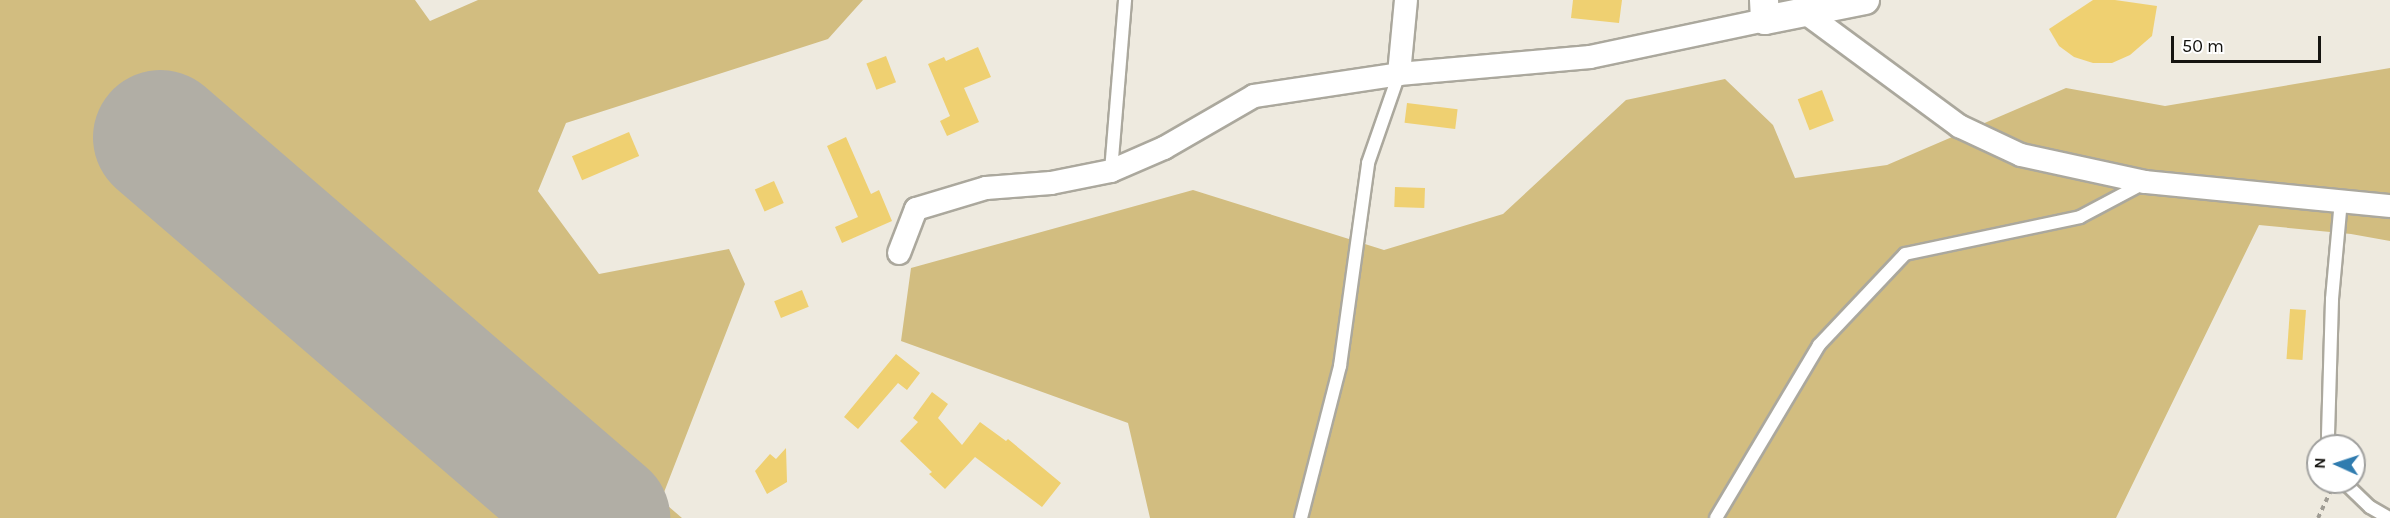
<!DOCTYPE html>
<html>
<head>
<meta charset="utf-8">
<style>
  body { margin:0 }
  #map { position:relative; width:2390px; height:518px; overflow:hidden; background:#eeeadf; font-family:Karla,sans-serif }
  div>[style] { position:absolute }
  .green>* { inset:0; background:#d2bd80 }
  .runway>* { height:135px; margin:-67.5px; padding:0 67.5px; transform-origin:67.5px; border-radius:67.5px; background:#b1aea5 }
  .building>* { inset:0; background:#efd071; transform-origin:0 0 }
  .path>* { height:4px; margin-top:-2px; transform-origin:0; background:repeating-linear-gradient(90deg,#9f9c94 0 4.5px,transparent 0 9px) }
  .roads { filter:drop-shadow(2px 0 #aba89d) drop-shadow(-2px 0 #aba89d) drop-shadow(0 2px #aba89d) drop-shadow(0 -2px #aba89d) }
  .service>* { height:12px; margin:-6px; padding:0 6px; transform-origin:6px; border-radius:6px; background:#fff }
  .minor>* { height:22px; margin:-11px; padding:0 11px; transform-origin:11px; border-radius:11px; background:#fff }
  .tertiary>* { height:28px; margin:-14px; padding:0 14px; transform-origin:14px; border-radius:14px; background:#fff }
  span { translate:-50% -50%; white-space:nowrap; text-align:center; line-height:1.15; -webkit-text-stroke:5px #fff; paint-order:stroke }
  .north { position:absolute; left:2306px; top:434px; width:60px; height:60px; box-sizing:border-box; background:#fff; border:2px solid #a1a19f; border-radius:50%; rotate:273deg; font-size:16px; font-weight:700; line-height:24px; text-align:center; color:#151410 }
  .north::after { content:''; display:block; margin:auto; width:21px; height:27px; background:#307caf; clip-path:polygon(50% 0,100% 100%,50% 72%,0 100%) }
  .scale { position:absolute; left:2171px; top:36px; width:150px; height:27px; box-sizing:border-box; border:3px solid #151410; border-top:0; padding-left:8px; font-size:18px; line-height:21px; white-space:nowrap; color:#151410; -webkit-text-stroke:4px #fff; paint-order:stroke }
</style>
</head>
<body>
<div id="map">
  <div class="green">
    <div style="clip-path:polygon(0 0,415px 0,430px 21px,478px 0,863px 0,828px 39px,566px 123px,538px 191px,599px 274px,729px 249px,745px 284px,661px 500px,682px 518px,0 518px)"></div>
    <div style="clip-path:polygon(2390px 68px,2390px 241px,2351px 234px,2259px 225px,2116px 518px,1150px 518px,1128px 423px,901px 341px,911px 268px,1193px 190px,1384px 250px,1503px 214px,1626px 100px,1725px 79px,1773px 125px,1795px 178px,1887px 165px,2066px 88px,2165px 106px)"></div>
  </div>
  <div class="runway">
    <div style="left:160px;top:137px;width:584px;rotate:40.76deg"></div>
  </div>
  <div class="building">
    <div style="clip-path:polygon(1573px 0,1622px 0,1619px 23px,1571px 18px)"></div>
    <div style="clip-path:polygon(2093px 0,2115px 0,2157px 6px,2152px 36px,2130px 55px,2112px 63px,2093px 63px,2074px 57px,2059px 46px,2049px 29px)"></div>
    <div style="clip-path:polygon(978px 47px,991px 77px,964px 88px,979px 122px,947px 136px,940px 121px,950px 116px,928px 64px,944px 57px,946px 61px)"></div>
    <div style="left:886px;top:56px;width:28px;height:21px;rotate:69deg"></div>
    <div style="left:1822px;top:90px;width:33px;height:26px;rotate:69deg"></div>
    <div style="left:1407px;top:103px;width:51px;height:20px;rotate:7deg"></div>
    <div style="left:629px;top:132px;width:26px;height:62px;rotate:67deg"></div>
    <div style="clip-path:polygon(846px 137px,871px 194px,879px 190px,892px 221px,842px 243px,835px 227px,858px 217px,827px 146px)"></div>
    <div style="left:774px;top:181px;width:24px;height:21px;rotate:66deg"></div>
    <div style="left:1395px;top:187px;width:30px;height:20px;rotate:2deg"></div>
    <div style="left:802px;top:290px;width:18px;height:30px;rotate:68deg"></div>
    <div style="left:2290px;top:309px;width:16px;height:50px;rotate:4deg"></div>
    <div style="clip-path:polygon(896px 354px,920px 373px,907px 390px,898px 383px,858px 429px,844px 417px)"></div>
    <div style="clip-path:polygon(932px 392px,948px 404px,938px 418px,962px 445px,980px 422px,1006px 441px,1008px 439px,1061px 483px,1042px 507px,975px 457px,945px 489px,929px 474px,932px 472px,900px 441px,918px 422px,913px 418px)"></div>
    <div style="clip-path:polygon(786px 448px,787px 482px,767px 494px,755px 471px,770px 454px,776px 459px)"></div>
  </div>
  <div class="path">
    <div style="left:2318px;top:518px;width:33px;rotate:-65deg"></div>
  </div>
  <div class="roads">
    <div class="service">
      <div style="left:1111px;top:171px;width:172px;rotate:-85.3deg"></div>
      <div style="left:2330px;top:446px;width:11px;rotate:-100deg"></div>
      <div style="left:2328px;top:435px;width:136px;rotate:-88.3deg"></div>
      <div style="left:2332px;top:299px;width:98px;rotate:-84.8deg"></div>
      <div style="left:2344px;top:482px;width:36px;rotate:44deg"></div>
      <div style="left:2370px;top:507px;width:22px;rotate:30deg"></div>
      <div style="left:1301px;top:518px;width:157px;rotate:-75.6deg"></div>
      <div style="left:1340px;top:366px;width:205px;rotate:-82.1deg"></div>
      <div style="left:1368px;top:163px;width:94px;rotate:-70.8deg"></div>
      <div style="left:1716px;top:518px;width:201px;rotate:-59.2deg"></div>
      <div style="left:1819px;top:345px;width:125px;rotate:-46.6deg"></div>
      <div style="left:1905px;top:254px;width:179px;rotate:-11.9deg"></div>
      <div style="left:2080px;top:217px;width:72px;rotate:-28deg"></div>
    </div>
    <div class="minor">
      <div style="left:1803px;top:11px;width:194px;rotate:36.4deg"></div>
      <div style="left:1959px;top:126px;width:68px;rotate:25.1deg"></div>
      <div style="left:2021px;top:155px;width:127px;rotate:12.3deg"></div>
      <div style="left:2145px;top:182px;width:246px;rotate:5.6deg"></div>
      <div style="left:1399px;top:74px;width:74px;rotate:-84.6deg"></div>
      <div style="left:899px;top:253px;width:47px;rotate:-68.9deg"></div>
      <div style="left:916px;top:209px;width:73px;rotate:-16.7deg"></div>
      <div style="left:986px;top:188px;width:65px;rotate:-4.4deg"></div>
      <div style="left:1051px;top:183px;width:61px;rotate:-11.3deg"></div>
      <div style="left:1111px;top:171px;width:58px;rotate:-23.5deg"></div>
      <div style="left:1164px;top:148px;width:104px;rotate:-30deg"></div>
      <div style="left:1254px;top:96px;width:147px;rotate:-8.6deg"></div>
      <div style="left:1399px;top:74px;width:192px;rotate:-5.1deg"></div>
      <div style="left:1590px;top:57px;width:179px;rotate:-11.9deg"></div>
    </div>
    <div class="tertiary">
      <div style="left:1764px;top:0;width:20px;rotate:87deg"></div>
      <div style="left:1765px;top:20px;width:102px;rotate:-11.3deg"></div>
    </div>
  </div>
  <div class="north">N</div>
  <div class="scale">50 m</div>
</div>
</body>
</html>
